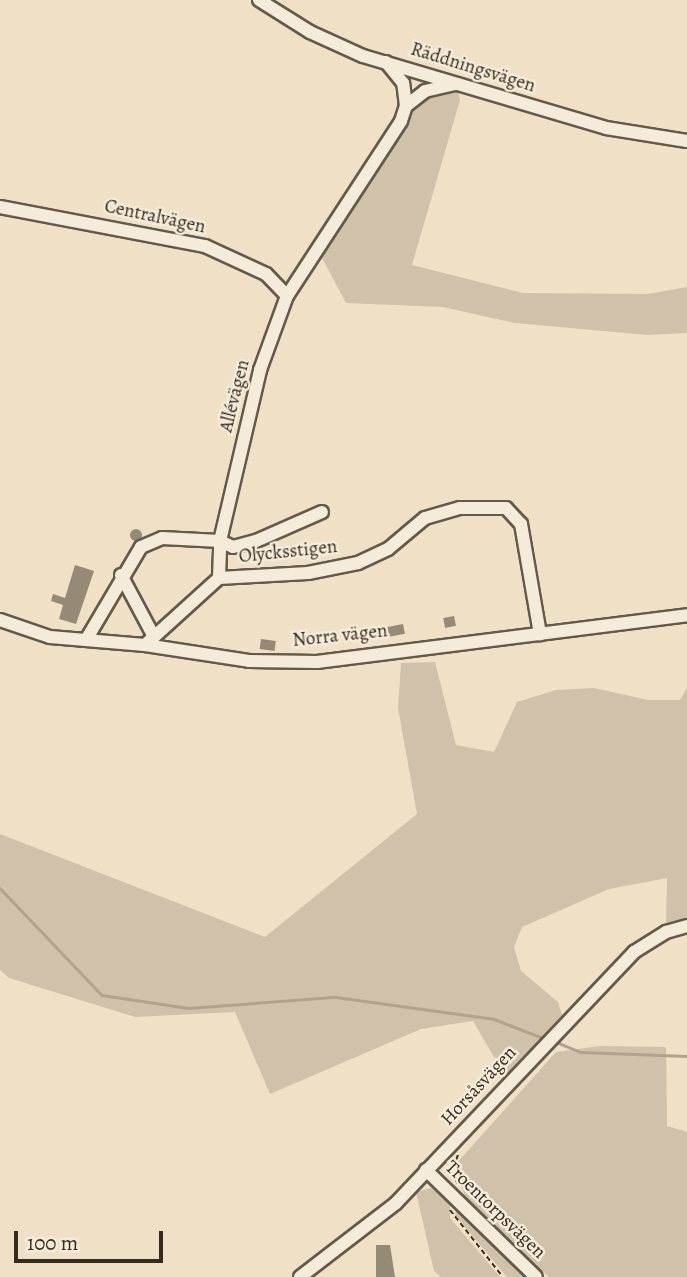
<!DOCTYPE html>
<html>
<head>
<meta charset="utf-8">
<style>
  body { margin:0 }
  #map { position:relative; width:687px; height:1277px; overflow:hidden; background:#f0e0c6; font-family:Alegreya,serif }
  div>[style] { position:absolute }
  .green>* { inset:0; background:#d0c1aa }
  .stream>* { height:2.5px; margin:-1.25px; padding:0 1.25px; transform-origin:1.25px; border-radius:1.25px; background:#b0a38e }
  .building>* { inset:0; background:#968a76; transform-origin:0 0 }
  .round { border-radius:50% }
  .path>* { height:2px; margin-top:-1px; transform-origin:0; background:repeating-linear-gradient(90deg,#352c20 0 5px,transparent 0 8.5px) }
  .roads { filter:drop-shadow(2px 0 #64594a) drop-shadow(-2px 0 #64594a) drop-shadow(0 2px #64594a) drop-shadow(0 -2px #64594a) }
  .minor>* { height:12px; margin:-6px; padding:0 6px; transform-origin:6px; border-radius:6px; background:#f5ebda }
  span { translate:-50% -50%; white-space:nowrap; text-align:center; line-height:1.15; -webkit-text-stroke:5px #f5ebda; paint-order:stroke }
  .street-label { font-size:19px; color:#352c20 }
  .scale { position:absolute; left:14px; top:1231px; width:149px; height:32px; box-sizing:border-box; border:4px solid #352c20; border-top:0; padding-left:9px; font-size:21px; line-height:24px; white-space:nowrap; color:#352c20; -webkit-text-stroke:5px #f5ebda; paint-order:stroke }
</style>
</head>
<body>
<div id="map">
  <div class="green">
    <div style="clip-path:polygon(458px 90px,460px 100px,412px 265px,523px 293px,647px 294px,687px 287px,687px 333px,647px 335px,515px 323px,443px 307px,346px 303px,322px 258px,409px 114px,435px 94px)"></div>
    <div style="clip-path:polygon(435px 662px,456px 745px,494px 752px,517px 702px,556px 690px,594px 688px,648px 700px,680px 700px,687px 688px,687px 919px,666px 925px,667px 878px,609px 889px,522px 927px,514px 947px,521px 971px,558px 1002px,562px 1015px,505px 1076px,473px 1021px,421px 1029px,270px 1094px,235px 1012px,135px 1017px,9px 978px,0 970px,0 834px,265px 937px,417px 814px,398px 708px,401px 663px)"></div>
    <div style="clip-path:polygon(600px 1046px,666px 1047px,667px 1126px,687px 1132px,687px 1277px,549px 1277px,465px 1196px,455px 1173px,455px 1165px,556px 1052px)"></div>
    <div style="clip-path:polygon(431px 1188px,450px 1203px,450px 1218px,500px 1277px,441px 1277px,434px 1271px,416px 1192px)"></div>
    <div style="clip-path:polygon(457px 1208px,530px 1277px,507px 1277px,455px 1215px)"></div>
  </div>
  <div class="stream">
    <div style="left:0;top:888px;width:148px;rotate:46.4deg"></div>
    <div style="left:102px;top:995px;width:87px;rotate:8.6deg"></div>
    <div style="left:188px;top:1008px;width:148px;rotate:-4.3deg"></div>
    <div style="left:336px;top:997px;width:160px;rotate:7.9deg"></div>
    <div style="left:494px;top:1019px;width:56px;rotate:21deg"></div>
    <div style="left:556px;top:1042px;width:27px;rotate:22deg"></div>
    <div style="left:581px;top:1052px;width:106px;rotate:2.2deg"></div>
  </div>
  <div class="building">
    <div class="round" style="left:130px;top:529px;width:12px;height:12px"></div>
    <div style="clip-path:polygon(75px 565px,94px 571px,76px 624px,59px 619px,63px 605px,51px 601px,53px 594px,65px 598px)"></div>
    <div style="left:454px;top:616px;width:10px;height:11px;rotate:79deg"></div>
    <div style="left:403px;top:624px;width:10px;height:17px;rotate:79deg"></div>
    <div style="left:261px;top:639px;width:15px;height:10px;rotate:8deg"></div>
    <div style="clip-path:polygon(376px 1245px,390px 1245px,395px 1277px,376px 1277px)"></div>
  </div>
  <div class="path">
    <div style="left:458px;top:1155px;width:18px;rotate:112deg"></div>
    <div style="left:451px;top:1172px;width:14px;rotate:60deg"></div>
    <div style="left:450px;top:1210px;width:85px;rotate:51.7deg"></div>
  </div>
  <div class="roads">
    <div class="minor">
      <div style="left:259px;top:0;width:60px;rotate:32.1deg"></div>
      <div style="left:310px;top:32px;width:58px;rotate:24.4deg"></div>
      <div style="left:363px;top:56px;width:253px;rotate:16.5deg"></div>
      <div style="left:606px;top:128px;width:82px;rotate:9.1deg"></div>
      <div style="left:406px;top:106px;width:24px;rotate:-38deg"></div>
      <div style="left:425px;top:91px;width:31px;rotate:-13deg"></div>
      <div style="left:0;top:207px;width:209px;rotate:10.8deg"></div>
      <div style="left:205px;top:246px;width:67px;rotate:24.7deg"></div>
      <div style="left:266px;top:274px;width:30px;rotate:46deg"></div>
      <div style="left:121px;top:575px;width:68px;rotate:61.9deg"></div>
      <div style="left:219px;top:578px;width:89px;rotate:-3.2deg"></div>
      <div style="left:308px;top:573px;width:51px;rotate:-11.3deg"></div>
      <div style="left:358px;top:563px;width:33px;rotate:-25deg"></div>
      <div style="left:388px;top:549px;width:48px;rotate:-40deg"></div>
      <div style="left:425px;top:518px;width:36px;rotate:-16deg"></div>
      <div style="left:460px;top:508px;width:46px"></div>
      <div style="left:506px;top:508px;width:22px;rotate:47deg"></div>
      <div style="left:521px;top:524px;width:112px;rotate:80.2deg"></div>
      <div style="left:0;top:620px;width:53px;rotate:18.8deg"></div>
      <div style="left:50px;top:637px;width:95px;rotate:4.8deg"></div>
      <div style="left:145px;top:645px;width:105px;rotate:8.7deg"></div>
      <div style="left:249px;top:661px;width:68px;rotate:0.8deg"></div>
      <div style="left:317px;top:662px;width:373px;rotate:-7.2deg"></div>
      <div style="left:86px;top:640px;width:108px;rotate:-59.4deg"></div>
      <div style="left:141px;top:547px;width:23px;rotate:-23deg"></div>
      <div style="left:162px;top:538px;width:58px;rotate:3deg"></div>
      <div style="left:220px;top:541px;width:176px;rotate:-76.8deg"></div>
      <div style="left:260px;top:370px;width:79px;rotate:-70deg"></div>
      <div style="left:287px;top:296px;width:209px;rotate:-56.9deg"></div>
      <div style="left:401px;top:121px;width:16px;rotate:-72deg"></div>
      <div style="left:406px;top:106px;width:23px;rotate:-97deg"></div>
      <div style="left:403px;top:83px;width:27px;rotate:-129deg"></div>
      <div style="left:145px;top:645px;width:100px;rotate:-42.2deg"></div>
      <div style="left:219px;top:578px;width:37px;rotate:-88deg"></div>
      <div style="left:220px;top:541px;width:14px;rotate:25deg"></div>
      <div style="left:233px;top:547px;width:24px;rotate:-15deg"></div>
      <div style="left:256px;top:541px;width:72px;rotate:-23.7deg"></div>
      <div style="left:426px;top:1170px;width:153px;rotate:44.2deg"></div>
      <div style="left:300px;top:1277px;width:121px;rotate:-37.6deg"></div>
      <div style="left:396px;top:1203px;width:346px;rotate:-46.5deg"></div>
      <div style="left:634px;top:952px;width:38px;rotate:-32deg"></div>
      <div style="left:666px;top:932px;width:22px;rotate:-16deg"></div>
    </div>
  </div>
  <div class="street-label">
    <span style="left:473px;top:68px;rotate:17deg">Räddningsvägen</span>
    <span style="left:155px;top:217px;rotate:12deg">Centralvägen</span>
    <span style="left:235px;top:396px;rotate:-76deg">Allévägen</span>
    <span style="left:288px;top:552px;rotate:-6deg">Olycksstigen</span>
    <span style="left:340px;top:636px;rotate:-6deg">Norra vägen</span>
    <span style="left:479px;top:1086px;rotate:-47deg">Horsåsvägen</span>
    <span style="left:495px;top:1210px;rotate:44deg">Troentorpsvägen</span>
  </div>
  <div class="scale">100 m</div>
</div>
</body>
</html>
